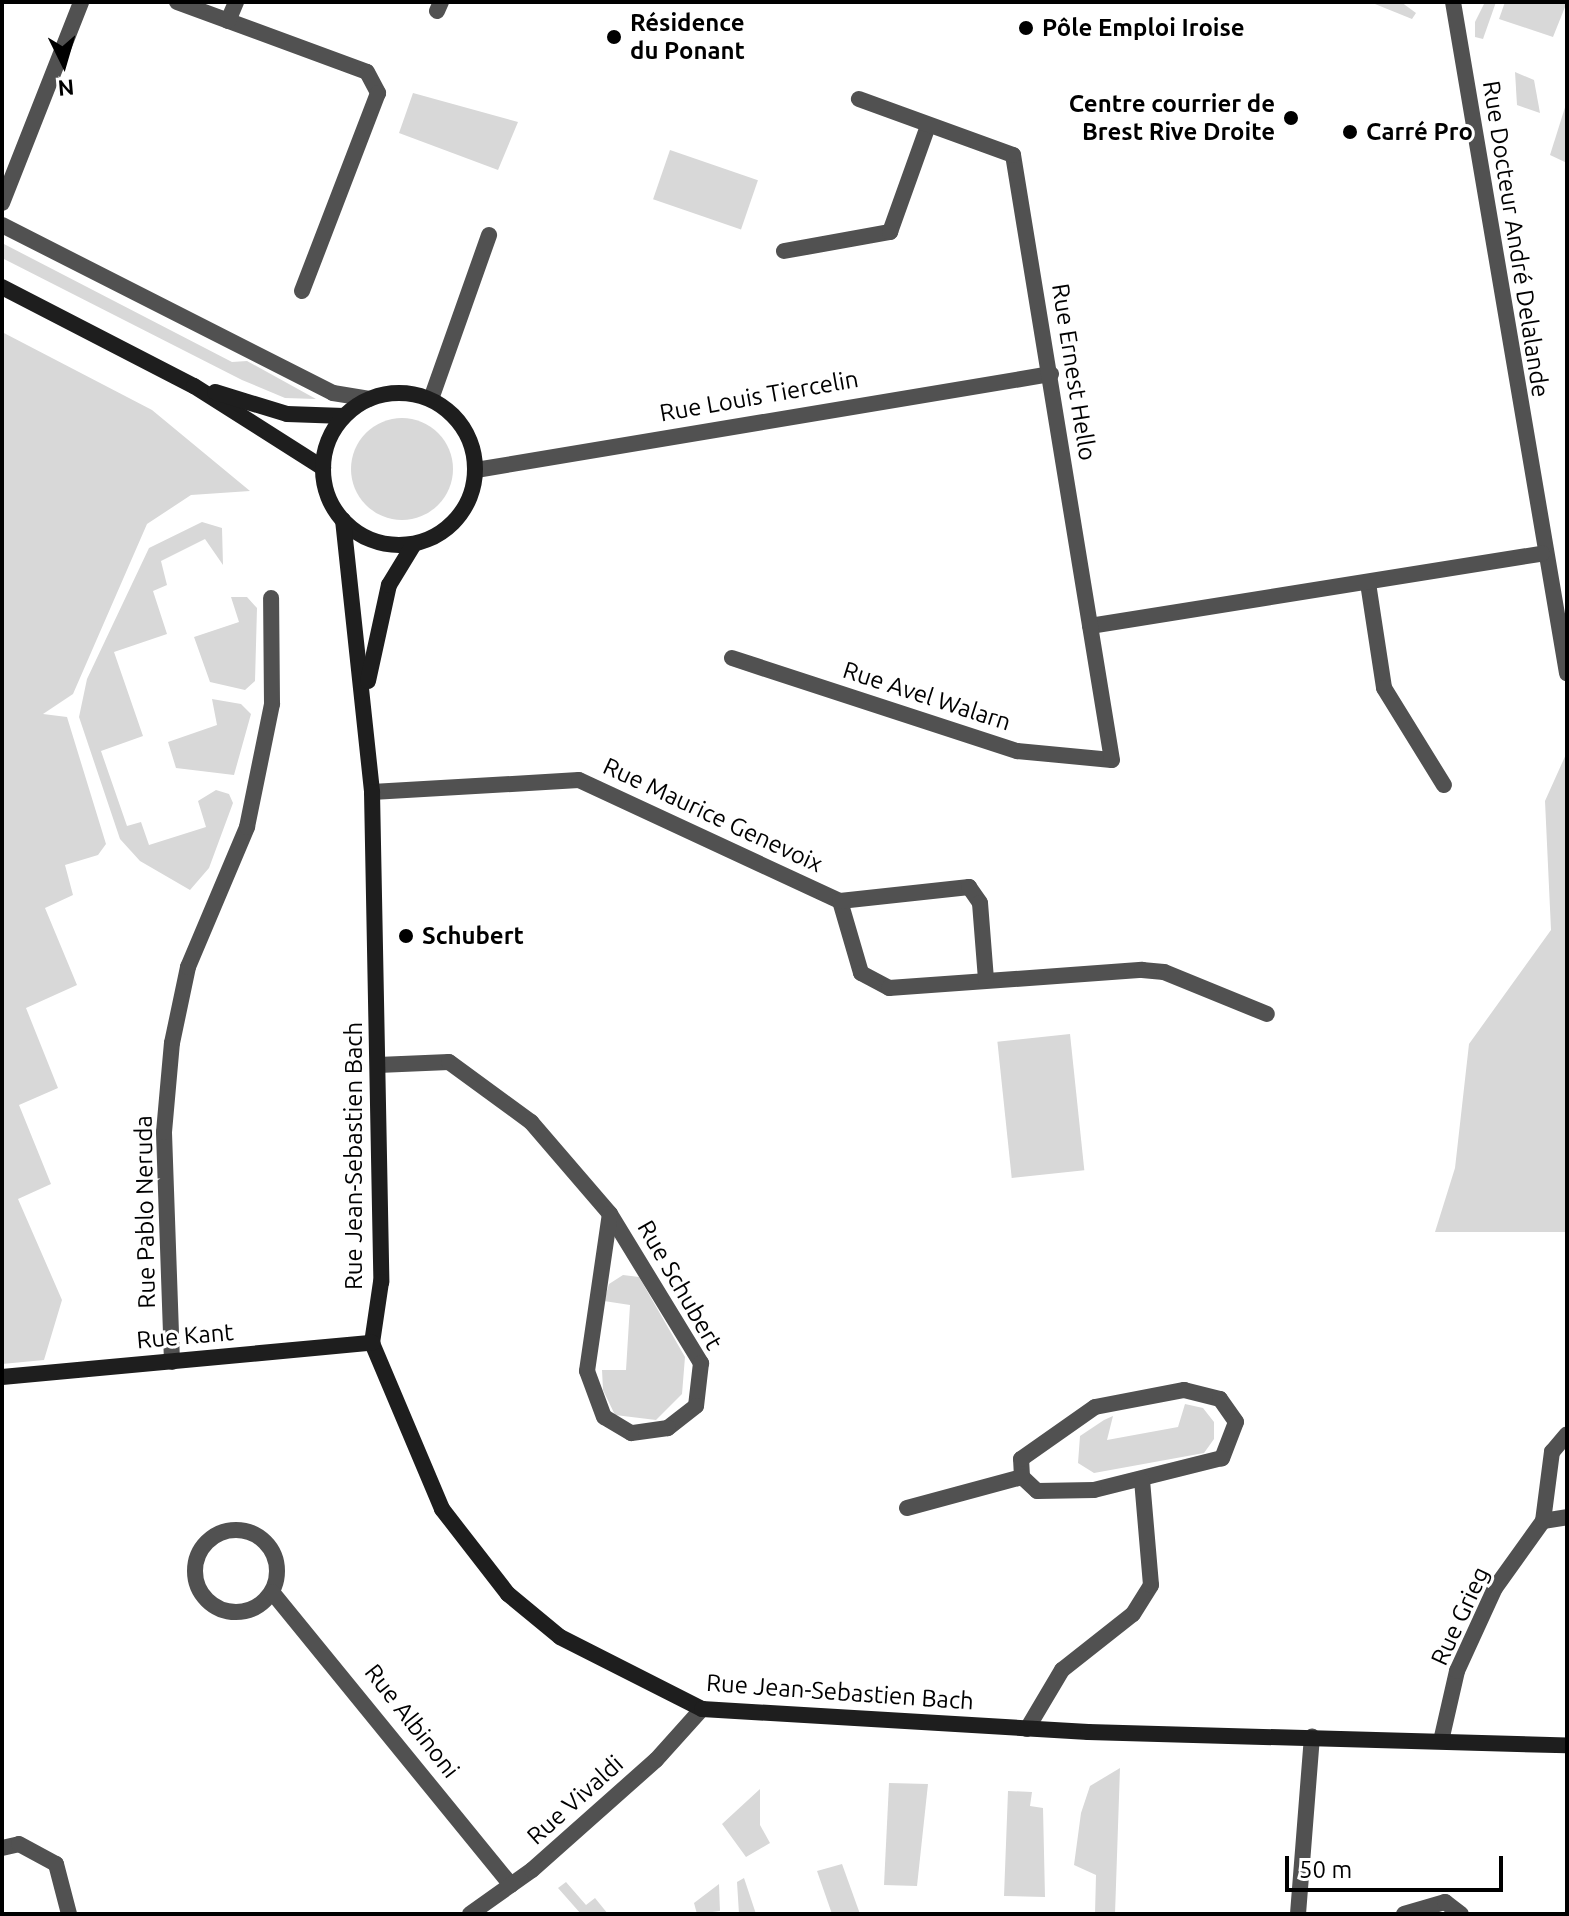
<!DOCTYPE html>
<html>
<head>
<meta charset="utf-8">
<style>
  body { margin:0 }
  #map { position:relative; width:1569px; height:1916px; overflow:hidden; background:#fff; font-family:Ubuntu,sans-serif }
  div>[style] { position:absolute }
  .green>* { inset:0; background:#d8d8d8; transform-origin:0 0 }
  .round { border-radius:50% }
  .street>* { height:16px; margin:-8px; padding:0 8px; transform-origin:8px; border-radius:8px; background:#515151 }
  .street>.ring { margin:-8px; padding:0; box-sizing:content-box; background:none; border:16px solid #515151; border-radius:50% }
  .secondary>* { height:16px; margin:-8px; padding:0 8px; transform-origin:8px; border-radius:8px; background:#1e1e1e }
  .secondary>.ring { margin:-8px; padding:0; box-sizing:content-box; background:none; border:16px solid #1e1e1e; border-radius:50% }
  .dots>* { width:22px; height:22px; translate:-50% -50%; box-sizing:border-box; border:4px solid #fff; border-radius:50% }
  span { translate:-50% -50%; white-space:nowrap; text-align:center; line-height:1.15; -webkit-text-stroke:6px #fff; paint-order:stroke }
  .poi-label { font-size:24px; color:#000; font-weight:700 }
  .left { translate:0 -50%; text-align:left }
  .right { translate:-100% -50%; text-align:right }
  .street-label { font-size:24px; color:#000 }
  .frame { position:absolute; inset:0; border:4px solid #000; pointer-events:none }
  .north { position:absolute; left:24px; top:24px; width:80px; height:80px; -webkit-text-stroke:6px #fff; paint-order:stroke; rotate:175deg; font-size:22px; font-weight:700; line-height:32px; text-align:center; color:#000 }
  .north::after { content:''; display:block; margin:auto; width:28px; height:36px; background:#000; clip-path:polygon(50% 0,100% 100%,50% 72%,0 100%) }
  .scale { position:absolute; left:1285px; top:1856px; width:218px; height:36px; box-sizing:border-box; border:4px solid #000; border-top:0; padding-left:10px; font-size:24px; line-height:28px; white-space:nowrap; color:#000; -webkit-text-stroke:6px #fff; paint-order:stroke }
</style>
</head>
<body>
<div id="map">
  <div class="green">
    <div style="clip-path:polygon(1370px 2px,1401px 2px,1416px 13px,1412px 19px)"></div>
    <div style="clip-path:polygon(1485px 2px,1496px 2px,1483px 39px,1475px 37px,1475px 22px)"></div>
    <div style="clip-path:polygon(1505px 2px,1567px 2px,1553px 37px,1499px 19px)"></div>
    <div style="clip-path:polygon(1515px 72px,1534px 80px,1540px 113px,1517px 105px)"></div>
    <div style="clip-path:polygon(413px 93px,518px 122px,498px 170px,399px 133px)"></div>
    <div style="clip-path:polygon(1567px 101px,1567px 163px,1550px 155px)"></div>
    <div style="left:670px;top:150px;width:93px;height:52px;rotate:19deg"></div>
    <div style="clip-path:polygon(2px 243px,232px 362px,247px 361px,316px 399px,285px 398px,242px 380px,2px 258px)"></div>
    <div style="clip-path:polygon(2px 332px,152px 410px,250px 491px,191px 495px,147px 524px,73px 694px,43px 714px,67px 717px,106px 844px,98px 855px,65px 865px,73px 895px,45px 908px,77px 985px,26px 1008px,58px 1088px,19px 1105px,51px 1184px,18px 1199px,62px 1300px,44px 1360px,2px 1364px)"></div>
    <div class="round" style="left:351px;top:418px;width:102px;height:102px"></div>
    <div style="clip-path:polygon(202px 522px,222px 528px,223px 565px,205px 539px,161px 561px,167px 585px,153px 591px,167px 634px,114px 652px,143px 736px,101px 751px,127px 826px,141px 822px,149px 845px,206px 827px,198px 801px,216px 790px,229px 794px,233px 803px,209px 868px,190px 890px,140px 861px,120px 839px,79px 717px,87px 679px,149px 548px)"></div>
    <div style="clip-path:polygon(231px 597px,247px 597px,257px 608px,255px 681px,245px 690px,210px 682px,194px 637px,239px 622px)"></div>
    <div style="clip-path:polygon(212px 699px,241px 704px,251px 714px,234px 775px,176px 768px,168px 742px,217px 725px)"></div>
    <div style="clip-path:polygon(1567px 752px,1567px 1232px,1435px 1232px,1455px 1168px,1469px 1044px,1551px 930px,1545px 801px)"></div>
    <div style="left:1070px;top:1034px;width:137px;height:73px;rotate:84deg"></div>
    <div style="clip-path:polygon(623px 1275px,639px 1277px,685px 1357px,682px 1394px,656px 1420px,615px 1415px,603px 1390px,602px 1370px,626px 1370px,630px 1305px,604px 1301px,609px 1284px)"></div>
    <div style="clip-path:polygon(1185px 1404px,1203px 1408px,1214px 1422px,1214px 1439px,1204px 1453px,1094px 1473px,1078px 1463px,1080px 1436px,1104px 1420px,1113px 1416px,1107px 1440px,1178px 1427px)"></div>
    <div style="clip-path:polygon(1120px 1768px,1115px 1914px,1095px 1914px,1096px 1875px,1074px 1865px,1081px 1813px,1090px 1786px)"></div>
    <div style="clip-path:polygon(889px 1783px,928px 1784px,917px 1886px,884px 1885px)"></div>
    <div style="clip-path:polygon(760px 1789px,760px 1825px,770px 1843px,746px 1857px,722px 1824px)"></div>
    <div style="clip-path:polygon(1008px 1791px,1032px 1792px,1030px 1806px,1043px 1808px,1045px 1897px,1004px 1896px)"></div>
    <div style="clip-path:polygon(842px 1864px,860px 1914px,832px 1914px,817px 1871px)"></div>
    <div style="clip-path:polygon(744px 1878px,756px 1914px,739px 1914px,737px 1882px)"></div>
    <div style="clip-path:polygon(566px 1882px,586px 1905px,595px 1898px,608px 1914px,581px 1914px,558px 1888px)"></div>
    <div style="clip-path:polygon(719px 1884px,720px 1911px,697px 1914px,694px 1903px)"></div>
  </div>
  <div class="street">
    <div style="left:177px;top:2px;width:202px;rotate:20.2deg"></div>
    <div style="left:367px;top:72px;width:24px;rotate:62deg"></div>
    <div style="left:378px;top:93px;width:212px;rotate:111deg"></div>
    <div style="left:1453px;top:2px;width:681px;rotate:80.36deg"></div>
    <div style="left:437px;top:11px;width:10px;rotate:-66deg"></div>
    <div style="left:228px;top:21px;width:21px;rotate:-67deg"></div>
    <div style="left:2px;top:203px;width:216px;rotate:-68.5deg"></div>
    <div style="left:2px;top:225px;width:371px;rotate:26.9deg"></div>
    <div style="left:333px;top:393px;width:37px;rotate:9deg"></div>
    <div style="left:784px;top:251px;width:108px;rotate:-10.2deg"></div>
    <div style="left:890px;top:232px;width:113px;rotate:-70.3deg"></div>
    <div style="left:431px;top:399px;width:174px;rotate:-70.5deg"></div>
    <div style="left:476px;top:470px;width:583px;rotate:-9.48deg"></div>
    <div style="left:1368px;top:583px;width:106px;rotate:81.3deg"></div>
    <div style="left:1384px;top:688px;width:114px;rotate:58.3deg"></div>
    <div style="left:1090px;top:626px;width:458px;rotate:-9.1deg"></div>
    <div style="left:732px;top:658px;width:300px;rotate:18.1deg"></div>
    <div style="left:1017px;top:751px;width:95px;rotate:5.4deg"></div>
    <div style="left:1112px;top:760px;width:613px;rotate:-99.29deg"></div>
    <div style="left:1013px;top:155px;width:164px;rotate:-160deg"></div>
    <div style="left:372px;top:792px;width:207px;rotate:-3.3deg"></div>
    <div style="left:579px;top:780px;width:288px;rotate:24.9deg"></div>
    <div style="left:840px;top:901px;width:75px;rotate:73.7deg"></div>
    <div style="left:861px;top:973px;width:32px;rotate:28deg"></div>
    <div style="left:889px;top:988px;width:254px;rotate:-4.1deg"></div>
    <div style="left:1142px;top:970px;width:22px;rotate:5deg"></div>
    <div style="left:1164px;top:972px;width:111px;rotate:22.2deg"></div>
    <div style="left:840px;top:901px;width:130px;rotate:-6.2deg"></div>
    <div style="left:969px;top:887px;width:19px;rotate:55deg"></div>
    <div style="left:980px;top:903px;width:77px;rotate:85.5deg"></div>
    <div style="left:378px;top:1065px;width:71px;rotate:-2.4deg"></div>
    <div style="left:449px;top:1062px;width:102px;rotate:36.2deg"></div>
    <div style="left:531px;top:1122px;width:121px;rotate:49.3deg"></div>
    <div style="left:610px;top:1214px;width:175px;rotate:58.6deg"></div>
    <div style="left:701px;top:1363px;width:43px;rotate:96.6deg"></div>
    <div style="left:696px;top:1406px;width:36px;rotate:142deg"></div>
    <div style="left:668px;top:1428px;width:37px;rotate:172deg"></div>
    <div style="left:631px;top:1433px;width:31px;rotate:-149deg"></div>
    <div style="left:604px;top:1417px;width:49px;rotate:-110.3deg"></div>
    <div style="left:587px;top:1371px;width:159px;rotate:-81.7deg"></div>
    <div style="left:172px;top:1362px;width:230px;rotate:-92deg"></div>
    <div style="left:164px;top:1132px;width:89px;rotate:-84.9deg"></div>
    <div style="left:172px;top:1043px;width:78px;rotate:-78.1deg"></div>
    <div style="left:188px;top:967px;width:152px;rotate:-67.1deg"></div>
    <div style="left:247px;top:827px;width:126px;rotate:-78.5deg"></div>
    <div style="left:272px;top:704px;width:106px;rotate:-90.5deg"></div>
    <div style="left:1184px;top:1390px;width:37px;rotate:14deg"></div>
    <div style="left:1220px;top:1399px;width:28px;rotate:55deg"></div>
    <div style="left:1236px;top:1422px;width:39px;rotate:111deg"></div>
    <div style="left:1222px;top:1458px;width:132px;rotate:166deg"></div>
    <div style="left:1094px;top:1490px;width:57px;rotate:179deg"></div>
    <div style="left:1037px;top:1491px;width:21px;rotate:-137deg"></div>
    <div style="left:1022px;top:1477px;width:18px;rotate:-93deg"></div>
    <div style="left:1021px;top:1459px;width:90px;rotate:-35.1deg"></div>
    <div style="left:1095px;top:1407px;width:91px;rotate:-10.8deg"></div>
    <div style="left:907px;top:1508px;width:119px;rotate:-15.1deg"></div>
    <div style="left:1543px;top:1521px;width:24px;rotate:-9deg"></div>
    <div class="ring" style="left:195px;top:1530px;width:66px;height:66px"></div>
    <div style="left:272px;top:1592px;width:378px;rotate:50.8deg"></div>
    <div style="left:1027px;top:1729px;width:69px;rotate:-59.3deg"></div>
    <div style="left:1062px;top:1670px;width:90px;rotate:-38.3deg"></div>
    <div style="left:1133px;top:1614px;width:34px;rotate:-58deg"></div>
    <div style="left:1151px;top:1585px;width:104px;rotate:-94.9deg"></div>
    <div style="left:1441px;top:1741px;width:72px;rotate:-77.1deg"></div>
    <div style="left:1457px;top:1671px;width:91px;rotate:-65.4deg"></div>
    <div style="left:1495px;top:1588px;width:82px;rotate:-54.4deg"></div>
    <div style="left:1543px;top:1521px;width:70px;rotate:-82.6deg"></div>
    <div style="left:1552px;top:1452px;width:23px;rotate:-50deg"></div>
    <div style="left:2px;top:1848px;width:17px;rotate:-13deg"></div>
    <div style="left:19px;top:1844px;width:42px;rotate:28.4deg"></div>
    <div style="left:56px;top:1864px;width:52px;rotate:75.4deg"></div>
    <div style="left:470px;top:1914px;width:76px;rotate:-35.4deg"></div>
    <div style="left:532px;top:1870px;width:166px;rotate:-41.6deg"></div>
    <div style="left:656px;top:1760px;width:69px;rotate:-48deg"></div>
    <div style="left:1298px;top:1914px;width:178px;rotate:-85.5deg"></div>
    <div style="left:1404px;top:1914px;width:43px;rotate:-16.3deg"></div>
    <div style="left:1445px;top:1902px;width:20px;rotate:37deg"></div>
  </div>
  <div class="secondary">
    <div style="left:2px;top:287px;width:216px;rotate:27.3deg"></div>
    <div style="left:194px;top:386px;width:153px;rotate:32.4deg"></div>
    <div style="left:215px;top:392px;width:75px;rotate:17deg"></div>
    <div style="left:287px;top:414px;width:57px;rotate:2deg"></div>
    <div class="ring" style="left:323px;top:393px;width:136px;height:136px"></div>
    <div style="left:343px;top:520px;width:274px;rotate:83.9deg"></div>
    <div style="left:372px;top:792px;width:490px;rotate:88.9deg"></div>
    <div style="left:381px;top:1282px;width:62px;rotate:98.4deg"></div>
    <div style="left:372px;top:1343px;width:180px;rotate:67.1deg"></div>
    <div style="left:442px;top:1509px;width:108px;rotate:52.2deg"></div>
    <div style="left:508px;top:1594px;width:67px;rotate:39.6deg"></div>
    <div style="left:560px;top:1637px;width:159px;rotate:26.9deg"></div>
    <div style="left:702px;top:1709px;width:387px;rotate:3.4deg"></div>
    <div style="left:1088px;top:1732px;width:479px;rotate:1.6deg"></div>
    <div style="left:368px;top:681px;width:98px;rotate:-77.7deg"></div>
    <div style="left:389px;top:585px;width:48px;rotate:-58.6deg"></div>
    <div style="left:2px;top:1377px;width:372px;rotate:-5.3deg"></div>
  </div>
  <div class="dots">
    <div style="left:1026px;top:28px;background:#000"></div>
    <div style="left:614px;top:37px;background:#000"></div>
    <div style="left:1291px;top:118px;background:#000"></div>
    <div style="left:1350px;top:132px;background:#000"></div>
    <div style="left:406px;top:936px;background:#000"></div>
  </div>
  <div class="poi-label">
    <span class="left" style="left:630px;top:37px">Résidence<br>du Ponant</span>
    <span class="left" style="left:1042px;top:28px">Pôle Emploi Iroise</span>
    <span class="right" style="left:1275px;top:118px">Centre courrier de<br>Brest Rive Droite</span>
    <span class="left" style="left:1366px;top:132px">Carré Pro</span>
    <span class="left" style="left:422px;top:936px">Schubert</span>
  </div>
  <div class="street-label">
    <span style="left:1516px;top:239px;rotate:81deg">Rue Docteur André Delalande</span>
    <span style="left:1074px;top:372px;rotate:81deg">Rue Ernest Hello</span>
    <span style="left:759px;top:396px;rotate:-10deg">Rue Louis Tiercelin</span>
    <span style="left:927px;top:696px;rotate:18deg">Rue Avel Walarn</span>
    <span style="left:713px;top:815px;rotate:25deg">Rue Maurice Genevoix</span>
    <span style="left:354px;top:1156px;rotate:-90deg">Rue Jean-Sebastien Bach</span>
    <span style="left:145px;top:1212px;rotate:-91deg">Rue Pablo Neruda</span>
    <span style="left:680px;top:1285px;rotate:60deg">Rue Schubert</span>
    <span style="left:185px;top:1336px;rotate:-5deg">Rue Kant</span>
    <span style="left:1460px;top:1616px;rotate:-65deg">Rue Grieg</span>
    <span style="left:840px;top:1692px;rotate:4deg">Rue Jean-Sebastien Bach</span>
    <span style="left:412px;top:1721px;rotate:52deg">Rue Albinoni</span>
    <span style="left:575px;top:1800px;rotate:-42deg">Rue Vivaldi</span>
  </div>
  <div class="frame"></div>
  <div class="north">N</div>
  <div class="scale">50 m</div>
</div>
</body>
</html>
